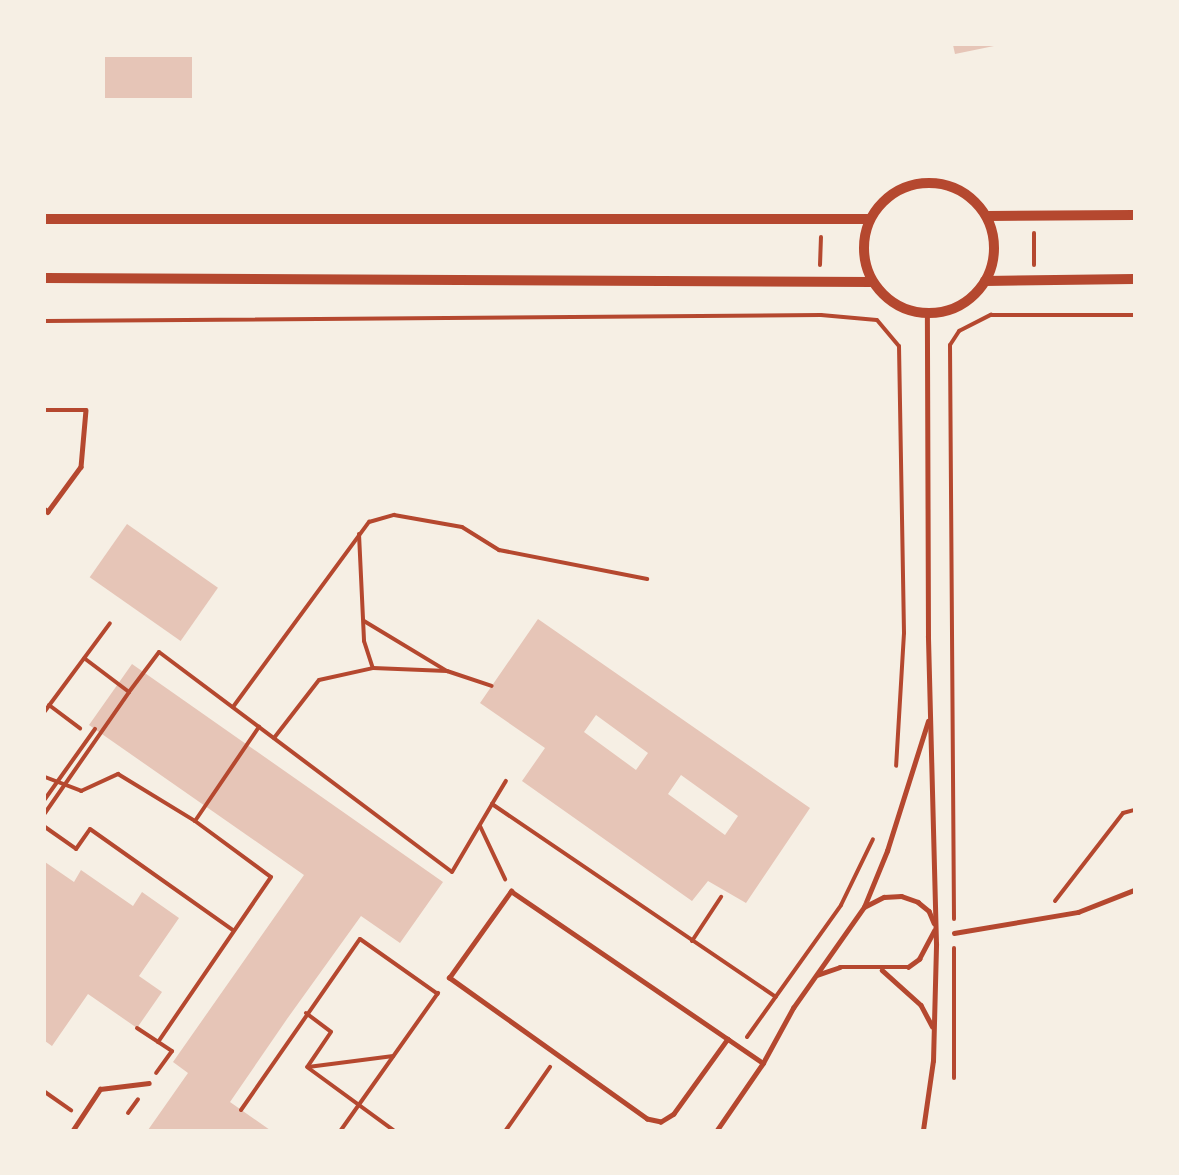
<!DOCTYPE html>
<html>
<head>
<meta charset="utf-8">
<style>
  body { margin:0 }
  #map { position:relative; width:1179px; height:1175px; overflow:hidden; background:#f6efe4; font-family:"DejaVu Sans",sans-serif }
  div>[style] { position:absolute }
  .building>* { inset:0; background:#e6c5b7; transform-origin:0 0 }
  .path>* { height:4px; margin:-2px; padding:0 2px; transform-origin:2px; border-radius:2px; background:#b5482f }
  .service>* { height:4.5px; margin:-2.25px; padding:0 2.25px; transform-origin:2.25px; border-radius:2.25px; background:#b5482f }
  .tertiary>* { height:10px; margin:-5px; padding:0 5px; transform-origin:5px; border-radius:5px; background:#b5482f }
  .tertiary>.ring { margin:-5px; padding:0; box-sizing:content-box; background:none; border:10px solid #b5482f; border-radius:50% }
  span { translate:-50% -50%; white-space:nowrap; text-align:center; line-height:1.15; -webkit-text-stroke:6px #f6efe4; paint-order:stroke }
  .frame { position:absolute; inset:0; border:46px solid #f6efe4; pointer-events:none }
</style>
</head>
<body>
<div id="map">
  <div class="building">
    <div style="clip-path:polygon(953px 45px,993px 45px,994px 46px,955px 54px)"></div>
    <div style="left:105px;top:57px;width:87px;height:41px"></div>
    <div style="left:127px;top:524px;width:111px;height:65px;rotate:35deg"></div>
    <div style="clip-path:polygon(evenodd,538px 619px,810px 808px,746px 903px,708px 881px,692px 901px,522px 781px,545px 748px,480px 703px,538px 619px,596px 715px,648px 753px,636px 770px,584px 732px,596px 715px,538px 619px,681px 775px,738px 816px,725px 835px,668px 794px,681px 775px)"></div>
    <div style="clip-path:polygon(132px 664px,443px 882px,400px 943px,361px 916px,287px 1019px,230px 1102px,270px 1130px,148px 1130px,188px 1073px,173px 1062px,304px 875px,89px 725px)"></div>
    <div style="clip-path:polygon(45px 862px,74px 882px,81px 870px,133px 906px,142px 892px,179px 918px,139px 976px,162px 992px,137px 1028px,88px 994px,52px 1046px,45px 1041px)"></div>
  </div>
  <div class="path">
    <div style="left:1034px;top:233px;width:32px;rotate:90deg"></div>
    <div style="left:820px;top:265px;width:28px;rotate:-88deg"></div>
    <div style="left:45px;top:321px;width:776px;rotate:-0.44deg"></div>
    <div style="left:821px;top:315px;width:56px;rotate:5.1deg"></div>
    <div style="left:877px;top:320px;width:34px;rotate:50deg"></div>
    <div style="left:899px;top:346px;width:287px;rotate:89deg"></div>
    <div style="left:904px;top:633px;width:133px;rotate:93.4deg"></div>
    <div style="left:359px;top:534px;width:107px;rotate:87.3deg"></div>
    <div style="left:364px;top:641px;width:28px;rotate:72deg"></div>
    <div style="left:373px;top:668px;width:74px;rotate:2.3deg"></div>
    <div style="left:364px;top:621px;width:97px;rotate:31.1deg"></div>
    <div style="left:447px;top:671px;width:47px;rotate:18.4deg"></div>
    <div style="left:129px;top:692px;width:50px;rotate:-53.1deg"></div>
    <div style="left:159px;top:652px;width:366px;rotate:36.9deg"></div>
    <div style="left:452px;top:872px;width:79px;rotate:-59.5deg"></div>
    <div style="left:492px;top:804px;width:343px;rotate:34.2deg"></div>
    <div style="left:49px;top:705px;width:39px;rotate:37deg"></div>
    <div style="left:233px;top:707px;width:230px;rotate:-53.7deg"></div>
    <div style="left:369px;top:522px;width:26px;rotate:-16deg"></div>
    <div style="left:394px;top:515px;width:69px;rotate:10deg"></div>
    <div style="left:462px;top:527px;width:44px;rotate:31.9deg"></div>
    <div style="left:499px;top:550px;width:151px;rotate:11.1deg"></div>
    <div style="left:45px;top:711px;width:109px;rotate:-53.5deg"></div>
    <div style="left:274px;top:738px;width:73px;rotate:-52.2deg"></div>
    <div style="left:319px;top:680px;width:55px;rotate:-12.5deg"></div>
    <div style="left:45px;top:777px;width:39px;rotate:21deg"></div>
    <div style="left:81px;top:791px;width:41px;rotate:-24.7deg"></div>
    <div style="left:118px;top:774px;width:90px;rotate:31.4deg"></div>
    <div style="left:195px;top:821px;width:94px;rotate:36.4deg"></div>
    <div style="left:271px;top:877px;width:200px;rotate:124.4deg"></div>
    <div style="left:45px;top:799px;width:86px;rotate:-54.5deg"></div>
    <div style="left:492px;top:804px;width:27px;rotate:-59deg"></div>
    <div style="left:45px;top:813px;width:147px;rotate:-55.2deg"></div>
    <div style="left:129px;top:692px;width:56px;rotate:-142.9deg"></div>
    <div style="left:195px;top:821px;width:114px;rotate:-55.8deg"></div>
    <div style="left:480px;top:826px;width:59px;rotate:64.7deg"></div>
    <div style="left:45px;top:827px;width:38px;rotate:35deg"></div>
    <div style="left:76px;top:849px;width:24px;rotate:-55deg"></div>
    <div style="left:90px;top:829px;width:176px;rotate:35.3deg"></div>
    <div style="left:1055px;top:901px;width:111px;rotate:-52.3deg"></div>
    <div style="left:1123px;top:813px;width:11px;rotate:-15deg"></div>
    <div style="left:954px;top:919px;width:574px;rotate:-90.4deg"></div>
    <div style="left:950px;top:345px;width:17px;rotate:-57deg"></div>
    <div style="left:959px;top:331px;width:36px;rotate:-27deg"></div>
    <div style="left:991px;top:315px;width:143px"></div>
    <div style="left:692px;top:941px;width:53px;rotate:-56.6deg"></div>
    <div style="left:306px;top:1013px;width:31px;rotate:37deg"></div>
    <div style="left:331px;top:1032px;width:41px;rotate:124.1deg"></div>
    <div style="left:137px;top:1028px;width:42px;rotate:33.3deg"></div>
    <div style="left:172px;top:1051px;width:27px;rotate:126deg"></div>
    <div style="left:747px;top:1037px;width:162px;rotate:-54.5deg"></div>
    <div style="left:841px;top:905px;width:73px;rotate:-64.1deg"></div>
    <div style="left:307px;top:1067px;width:107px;rotate:36.2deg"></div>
    <div style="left:308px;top:1067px;width:86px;rotate:-7.4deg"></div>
    <div style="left:954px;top:1078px;width:130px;rotate:-90deg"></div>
    <div style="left:45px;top:1092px;width:32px;rotate:35deg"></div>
    <div style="left:241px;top:1110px;width:208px;rotate:-55.2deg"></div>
    <div style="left:360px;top:939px;width:95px;rotate:35.2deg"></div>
    <div style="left:128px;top:1113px;width:17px;rotate:-54deg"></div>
    <div style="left:341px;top:1130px;width:168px;rotate:-54.7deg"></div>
    <div style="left:506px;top:1130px;width:77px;rotate:-55.1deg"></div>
  </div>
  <div class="service">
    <div style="left:45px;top:410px;width:41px"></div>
    <div style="left:86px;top:410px;width:57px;rotate:95deg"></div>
    <div style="left:81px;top:467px;width:56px;rotate:126.3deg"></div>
    <div style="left:48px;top:512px;width:4px;rotate:-146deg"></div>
    <div style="left:864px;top:907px;width:22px;rotate:-27deg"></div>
    <div style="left:884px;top:897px;width:17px;rotate:-3deg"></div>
    <div style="left:901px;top:896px;width:18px;rotate:19deg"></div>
    <div style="left:918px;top:902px;width:14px;rotate:39deg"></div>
    <div style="left:929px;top:911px;width:13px;rotate:67deg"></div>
    <div style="left:954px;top:933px;width:126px;rotate:-9.6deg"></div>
    <div style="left:1078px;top:912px;width:60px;rotate:-21.4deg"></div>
    <div style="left:882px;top:970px;width:52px;rotate:41.9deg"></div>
    <div style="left:921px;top:1005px;width:24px;rotate:62deg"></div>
    <div style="left:817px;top:975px;width:24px;rotate:-19deg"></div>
    <div style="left:840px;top:967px;width:68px"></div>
    <div style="left:908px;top:967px;width:14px;rotate:-36deg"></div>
    <div style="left:919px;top:959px;width:32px;rotate:-62deg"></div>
    <div style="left:728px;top:1039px;width:92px;rotate:125.8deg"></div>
    <div style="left:674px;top:1114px;width:15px;rotate:148deg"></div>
    <div style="left:661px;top:1122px;width:14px;rotate:-168deg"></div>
    <div style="left:647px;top:1119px;width:243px;rotate:-144.5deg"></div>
    <div style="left:449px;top:978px;width:107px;rotate:-54.5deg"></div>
    <div style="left:511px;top:891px;width:263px;rotate:34.3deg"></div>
    <div style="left:728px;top:1039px;width:42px;rotate:34.4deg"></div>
    <div style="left:73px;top:1130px;width:49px;rotate:-56.6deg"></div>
    <div style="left:100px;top:1089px;width:49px;rotate:-7deg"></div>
    <div style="left:717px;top:1130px;width:81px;rotate:-55.5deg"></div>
    <div style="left:763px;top:1063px;width:63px;rotate:-61.4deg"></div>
    <div style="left:793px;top:1008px;width:123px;rotate:-54.9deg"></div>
    <div style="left:864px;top:907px;width:61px;rotate:-67.7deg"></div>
    <div style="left:887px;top:851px;width:136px;rotate:-72.5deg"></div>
    <div style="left:923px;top:1130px;width:70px;rotate:-81.8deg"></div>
    <div style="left:933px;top:1061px;width:117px;rotate:-88.5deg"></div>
    <div style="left:936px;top:944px;width:308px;rotate:-91.5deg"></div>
    <div style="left:928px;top:636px;width:321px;rotate:-90.2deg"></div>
  </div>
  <div class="tertiary">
    <div class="ring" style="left:864px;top:183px;width:120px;height:120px"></div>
    <div style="left:987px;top:216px;width:147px;rotate:-0.4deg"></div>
    <div style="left:45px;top:219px;width:824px"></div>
    <div style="left:45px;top:278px;width:827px;rotate:0.28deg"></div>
    <div style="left:985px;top:281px;width:149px;rotate:-0.8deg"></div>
  </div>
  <div class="frame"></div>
</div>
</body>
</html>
